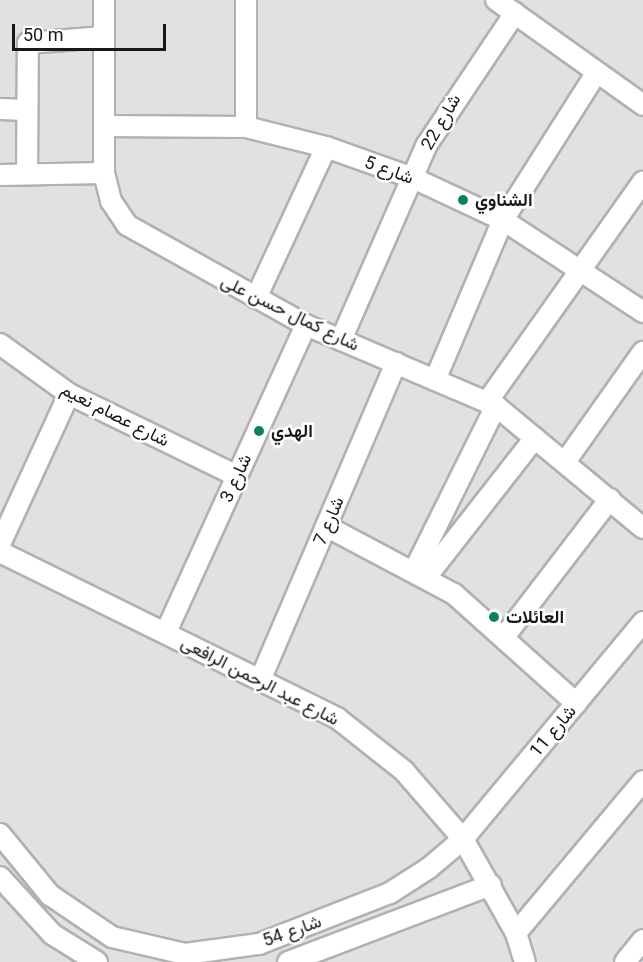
<!DOCTYPE html>
<html>
<head>
<meta charset="utf-8">
<style>
  body { margin:0 }
  #map { position:relative; width:643px; height:962px; overflow:hidden; background:#e3e0e4; font-family:Roboto,Vazirmatn,sans-serif }
  div>[style] { position:absolute }
  .roads { filter:drop-shadow(2px 0 #b3b0b4) drop-shadow(-2px 0 #b3b0b4) drop-shadow(0 2px #b3b0b4) drop-shadow(0 -2px #b3b0b4) }
  .minor>* { height:20px; margin:-10px; padding:0 10px; transform-origin:10px; border-radius:10px; background:#fff }
  .dots>* { width:16px; height:16px; translate:-50% -50%; box-sizing:border-box; border:3px solid #fff; border-radius:50% }
  span { translate:-50% -50%; white-space:nowrap; text-align:center; line-height:1.15; -webkit-text-stroke:5px #fff; paint-order:stroke }
  .street-label { font-size:18px; color:#191819 }
  .poi-label { font-size:18px; color:#191819; font-weight:700 }
  .left { translate:0 -50%; text-align:left }
  .scale { position:absolute; left:12px; top:24px; width:154px; height:27px; box-sizing:border-box; border:3px solid #191819; border-top:0; padding-left:8px; font-size:18px; line-height:21px; white-space:nowrap; color:#191819; -webkit-text-stroke:4px #fff; paint-order:stroke }
</style>
</head>
<body>
<div id="map">
  <div class="roads">
    <div class="minor">
      <div style="left:104px;top:0;width:173px;rotate:90deg"></div>
      <div style="left:104px;top:173px;width:29px;rotate:76deg"></div>
      <div style="left:111px;top:201px;width:29px;rotate:56deg"></div>
      <div style="left:127px;top:225px;width:205px;rotate:29.2deg"></div>
      <div style="left:306px;top:325px;width:207px;rotate:23.1deg"></div>
      <div style="left:496px;top:406px;width:191px;rotate:39.7deg"></div>
      <div style="left:246px;top:0;width:127px;rotate:90deg"></div>
      <div style="left:496px;top:0;width:181px;rotate:35.5deg"></div>
      <div style="left:0;top:109px;width:27px;rotate:2deg"></div>
      <div style="left:104px;top:126px;width:142px;rotate:0.4deg"></div>
      <div style="left:246px;top:127px;width:82px;rotate:14deg"></div>
      <div style="left:326px;top:147px;width:92px;rotate:19.6deg"></div>
      <div style="left:413px;top:178px;width:99px;rotate:25deg"></div>
      <div style="left:503px;top:220px;width:168px;rotate:33.3deg"></div>
      <div style="left:27px;top:174px;width:131px;rotate:-89.6deg"></div>
      <div style="left:28px;top:43px;width:76px;rotate:-4.5deg"></div>
      <div style="left:0;top:175px;width:104px;rotate:-1.1deg"></div>
      <div style="left:256px;top:298px;width:166px;rotate:-65.1deg"></div>
      <div style="left:341px;top:340px;width:212px;rotate:-66.3deg"></div>
      <div style="left:426px;top:146px;width:160px;rotate:-56.2deg"></div>
      <div style="left:0;top:344px;width:85px;rotate:35.9deg"></div>
      <div style="left:69px;top:394px;width:187px;rotate:26deg"></div>
      <div style="left:435px;top:380px;width:174px;rotate:-67deg"></div>
      <div style="left:503px;top:220px;width:175px;rotate:-57.6deg"></div>
      <div style="left:487px;top:402px;width:270px;rotate:-54.7deg"></div>
      <div style="left:565px;top:462px;width:135px;rotate:-54.7deg"></div>
      <div style="left:326px;top:526px;width:145px;rotate:28deg"></div>
      <div style="left:454px;top:594px;width:164px;rotate:41.8deg"></div>
      <div style="left:0;top:544px;width:165px;rotate:-65.3deg"></div>
      <div style="left:0;top:552px;width:376px;rotate:26.2deg"></div>
      <div style="left:337px;top:718px;width:85px;rotate:38.3deg"></div>
      <div style="left:404px;top:771px;width:90px;rotate:49.1deg"></div>
      <div style="left:463px;top:839px;width:108px;rotate:60.6deg"></div>
      <div style="left:516px;top:933px;width:30px;rotate:73deg"></div>
      <div style="left:415px;top:569px;width:182px;rotate:-63.6deg"></div>
      <div style="left:427px;top:576px;width:175px;rotate:-52deg"></div>
      <div style="left:166px;top:632px;width:337px;rotate:-65.5deg"></div>
      <div style="left:504px;top:637px;width:174px;rotate:-52.5deg"></div>
      <div style="left:261px;top:678px;width:343px;rotate:-66.8deg"></div>
      <div style="left:0;top:834px;width:79px;rotate:50.7deg"></div>
      <div style="left:50px;top:895px;width:75px;rotate:34.1deg"></div>
      <div style="left:112px;top:937px;width:75px;rotate:13.1deg"></div>
      <div style="left:185px;top:954px;width:75px;rotate:-7.7deg"></div>
      <div style="left:259px;top:944px;width:141px;rotate:-21.3deg"></div>
      <div style="left:390px;top:893px;width:46px;rotate:-32.7deg"></div>
      <div style="left:429px;top:868px;width:45px;rotate:-40.5deg"></div>
      <div style="left:463px;top:839px;width:282px;rotate:-50.3deg"></div>
      <div style="left:0;top:877px;width:77px;rotate:47.6deg"></div>
      <div style="left:52px;top:934px;width:53px;rotate:31.9deg"></div>
      <div style="left:516px;top:933px;width:198px;rotate:-50.1deg"></div>
      <div style="left:288px;top:962px;width:217px;rotate:-20.8deg"></div>
      <div style="left:625px;top:962px;width:28px;rotate:-51deg"></div>
    </div>
  </div>
  <div class="dots">
    <div style="left:463px;top:200px;background:#0e8260"></div>
    <div style="left:259px;top:431px;background:#0e8260"></div>
    <div style="left:494px;top:617px;background:#0e8260"></div>
  </div>
  <div class="street-label">
    <span style="left:441px;top:122px;rotate:-60deg">شارع 22</span>
    <span style="left:389px;top:170px;rotate:20deg">شارع 5</span>
    <span style="left:290px;top:313px;rotate:26deg">شارع كمال حسن على</span>
    <span style="left:115px;top:415px;rotate:27deg">شارع عصام نعيم</span>
    <span style="left:236px;top:478px;rotate:-65deg">شارع 3</span>
    <span style="left:329px;top:521px;rotate:-67deg">شارع 7</span>
    <span style="left:260px;top:681px;rotate:27deg">شارع عبد الرحمن الرافعى</span>
    <span style="left:553px;top:731px;rotate:-50deg">شارع 11</span>
    <span style="left:292px;top:931px;rotate:-20deg">شارع 54</span>
  </div>
  <div class="poi-label">
    <span class="left" style="left:475px;top:200px">الشناوي</span>
    <span class="left" style="left:271px;top:431px">الهدي</span>
    <span class="left" style="left:506px;top:617px">العائلات</span>
  </div>
  <div class="scale">50 m</div>
</div>
</body>
</html>
